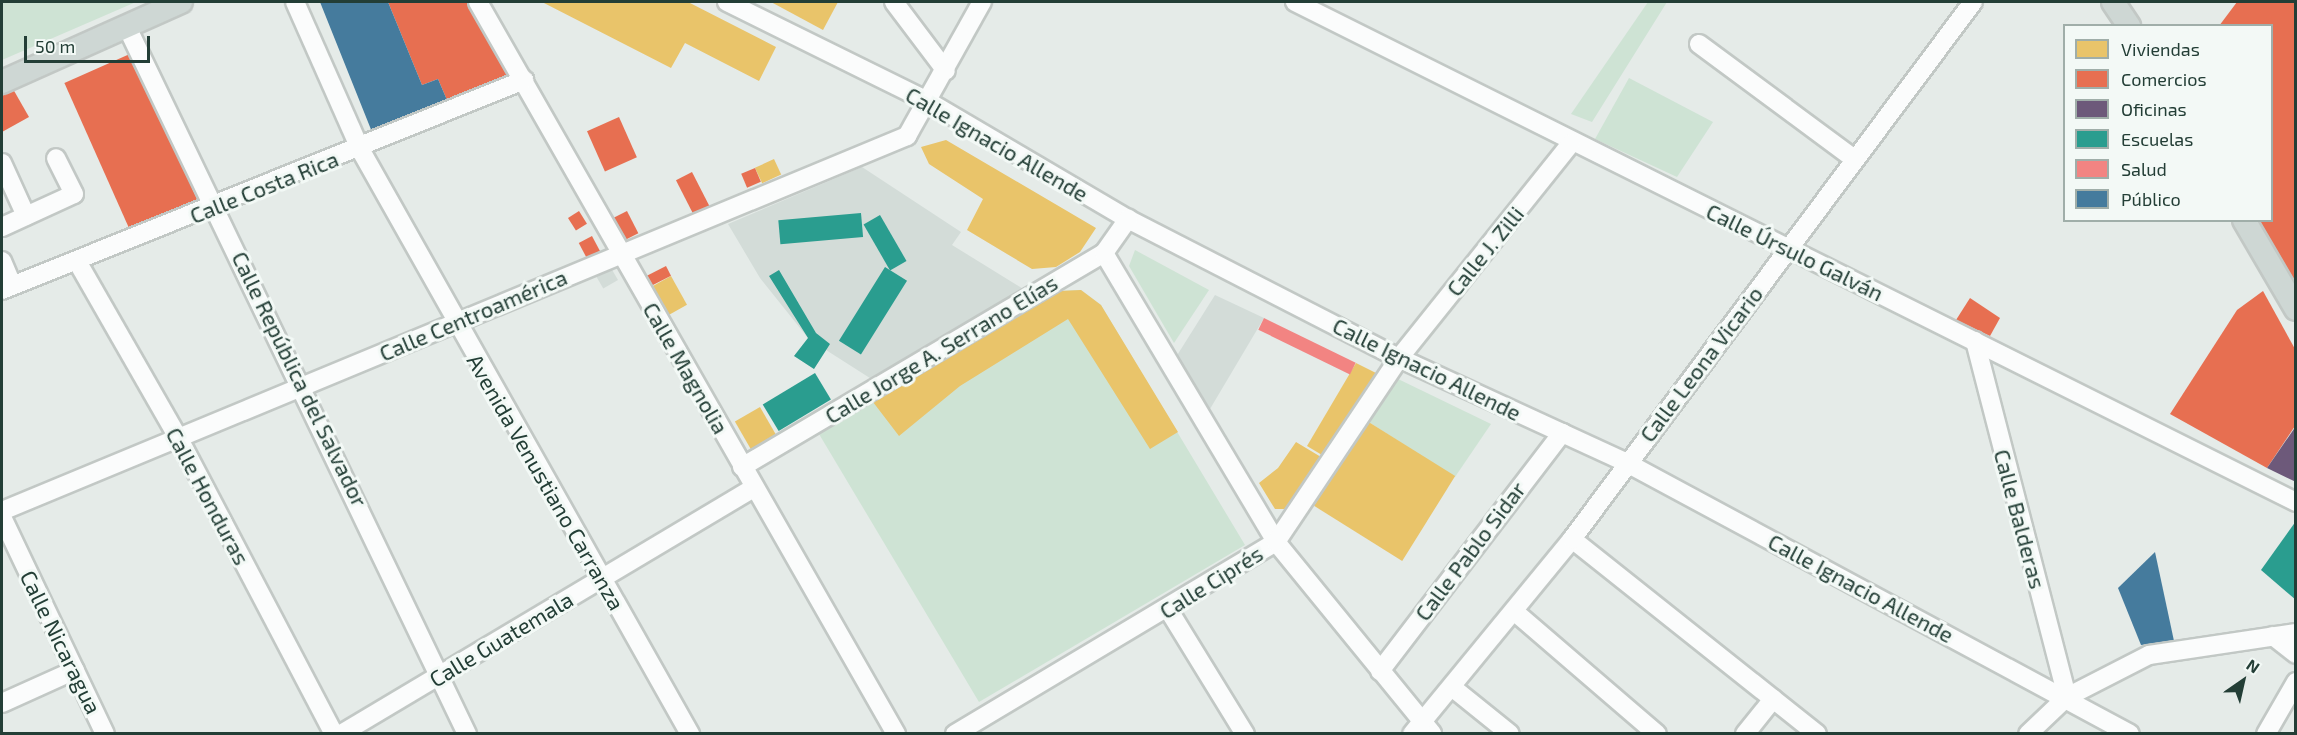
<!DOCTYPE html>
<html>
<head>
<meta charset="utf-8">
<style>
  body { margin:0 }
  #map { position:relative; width:2297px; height:735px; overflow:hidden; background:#e5ebe8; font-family:"Exo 2",sans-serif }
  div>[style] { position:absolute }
  .built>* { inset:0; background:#d3dcd8; transform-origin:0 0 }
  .green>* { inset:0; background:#cee3d4 }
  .homes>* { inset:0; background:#e9c46a; transform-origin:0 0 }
  .shops>* { inset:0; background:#e76f51; transform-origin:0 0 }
  .offices>* { inset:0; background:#6d597a }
  .schools>* { inset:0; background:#2a9d8f; transform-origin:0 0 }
  .health>* { inset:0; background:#f28482; transform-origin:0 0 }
  .public>* { inset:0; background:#457b9d }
  .roads { filter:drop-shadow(2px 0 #c2c8c5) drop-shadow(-2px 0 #c2c8c5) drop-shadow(0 2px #c2c8c5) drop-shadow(0 -2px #c2c8c5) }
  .minor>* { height:18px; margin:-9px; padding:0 9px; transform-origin:9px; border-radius:9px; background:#fbfcfc }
  .major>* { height:22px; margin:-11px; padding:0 11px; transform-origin:11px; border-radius:11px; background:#ced7d4 }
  span { translate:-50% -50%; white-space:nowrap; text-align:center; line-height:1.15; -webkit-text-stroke:6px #f3f9f6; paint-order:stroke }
  .street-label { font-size:22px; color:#233e36 }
  .frame { position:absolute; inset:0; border:3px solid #233e36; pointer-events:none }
  .legend { position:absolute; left:2063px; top:24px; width:210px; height:198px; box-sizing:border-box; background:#f3f9f6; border:2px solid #a0aea9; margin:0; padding:8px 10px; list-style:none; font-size:18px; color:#233e36 }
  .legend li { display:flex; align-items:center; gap:12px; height:30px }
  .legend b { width:30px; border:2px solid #a0aea9 }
  .north { position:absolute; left:2213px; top:651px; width:60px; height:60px; -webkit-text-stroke:4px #f3f9f6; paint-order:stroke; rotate:34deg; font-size:16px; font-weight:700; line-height:24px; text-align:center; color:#233e36 }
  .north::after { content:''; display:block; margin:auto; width:21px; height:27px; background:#233e36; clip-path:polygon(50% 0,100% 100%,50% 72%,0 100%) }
  .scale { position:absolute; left:24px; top:36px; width:126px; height:27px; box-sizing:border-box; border:3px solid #233e36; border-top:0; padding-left:8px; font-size:18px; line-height:21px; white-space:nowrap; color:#233e36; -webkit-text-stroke:4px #f3f9f6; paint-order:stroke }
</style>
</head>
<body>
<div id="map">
  <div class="built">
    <div style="clip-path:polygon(862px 167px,961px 232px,952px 245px,1025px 290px,873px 380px,826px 350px,814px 369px,794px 356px,808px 338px,760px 278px,728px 224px)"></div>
    <div style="left:611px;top:268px;width:14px;height:17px;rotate:60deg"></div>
    <div style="clip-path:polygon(1215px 295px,1264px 318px,1207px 414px,1176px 357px)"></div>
  </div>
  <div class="green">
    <div style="clip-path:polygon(2px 2px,136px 2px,2px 60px)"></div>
    <div style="clip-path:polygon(1648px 2px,1667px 2px,1592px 122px,1571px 114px)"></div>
    <div style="clip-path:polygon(1629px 78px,1713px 122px,1677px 177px,1595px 139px)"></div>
    <div style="clip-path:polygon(1135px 250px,1209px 290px,1174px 343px,1129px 266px)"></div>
    <div style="clip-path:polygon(1081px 290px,1101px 305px,1245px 545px,979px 702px,819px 434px,1059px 291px)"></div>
    <div style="clip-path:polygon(1396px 378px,1491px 424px,1455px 477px,1367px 421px)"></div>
  </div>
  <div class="homes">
    <div style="clip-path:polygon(542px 2px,688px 2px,776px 47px,759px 81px,685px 43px,671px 68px)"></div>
    <div style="clip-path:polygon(771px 2px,838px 2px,823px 30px)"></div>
    <div style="clip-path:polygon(946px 140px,1096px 228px,1080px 252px,1056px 267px,1032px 269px,967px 230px,983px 199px,929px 164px,921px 147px)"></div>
    <div style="left:774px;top:159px;width:17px;height:21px;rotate:65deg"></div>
    <div style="left:671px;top:276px;width:33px;height:28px;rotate:61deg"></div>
    <div style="clip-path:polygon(1081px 290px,1101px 305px,1178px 432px,1150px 449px,1068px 319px,960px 386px,899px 436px,873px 402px,1059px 291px)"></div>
    <div style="clip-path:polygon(1356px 363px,1376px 373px,1322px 455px,1307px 446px)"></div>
    <div style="left:760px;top:407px;width:34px;height:29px;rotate:60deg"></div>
    <div style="left:1367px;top:421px;width:104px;height:100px;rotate:32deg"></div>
    <div style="clip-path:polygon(1296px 442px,1321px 457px,1289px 509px,1275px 509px,1259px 483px,1278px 468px)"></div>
  </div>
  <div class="shops">
    <div style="clip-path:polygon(388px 2px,472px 2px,516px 82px,450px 107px,438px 79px,422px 85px)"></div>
    <div style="clip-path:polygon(2237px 2px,2295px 3px,2295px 283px,2258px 220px,2272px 220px,2272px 26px,2219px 26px)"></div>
    <div style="left:132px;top:53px;width:162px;height:74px;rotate:66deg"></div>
    <div style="clip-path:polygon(13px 89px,29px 117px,2px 132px,2px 96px)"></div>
    <div style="left:619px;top:117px;width:44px;height:35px;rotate:66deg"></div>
    <div style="left:755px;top:168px;width:15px;height:15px;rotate:67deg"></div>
    <div style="left:692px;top:172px;width:38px;height:18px;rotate:63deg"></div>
    <div style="left:579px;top:211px;width:15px;height:13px;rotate:58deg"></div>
    <div style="left:627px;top:211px;width:25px;height:20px;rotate:63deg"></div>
    <div style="left:592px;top:236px;width:17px;height:15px;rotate:62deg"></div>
    <div style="left:666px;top:266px;width:11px;height:28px;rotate:63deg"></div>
    <div style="clip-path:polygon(2263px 291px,2295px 349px,2295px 426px,2267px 468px,2170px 414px,2237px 310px)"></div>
    <div style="clip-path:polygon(1970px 298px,2000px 318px,1990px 336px,1956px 320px)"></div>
  </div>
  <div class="offices">
    <div style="clip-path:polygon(2296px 426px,2296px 482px,2267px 468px)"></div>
  </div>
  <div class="schools">
    <div style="left:861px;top:213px;width:24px;height:83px;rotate:85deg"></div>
    <div style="left:880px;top:215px;width:53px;height:19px;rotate:60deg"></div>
    <div style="left:885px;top:267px;width:26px;height:87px;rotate:32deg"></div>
    <div style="clip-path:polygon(779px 270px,816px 333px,830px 344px,814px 369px,794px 356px,808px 338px,769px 276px)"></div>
    <div style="left:815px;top:373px;width:31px;height:61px;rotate:59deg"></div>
    <div style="clip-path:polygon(2296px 521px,2296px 600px,2261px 570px)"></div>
  </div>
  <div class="health">
    <div style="left:1264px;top:318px;width:102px;height:13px;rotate:26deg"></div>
  </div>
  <div class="public">
    <div style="clip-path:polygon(320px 2px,388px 2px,422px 85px,438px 79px,450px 107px,374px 137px)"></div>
    <div style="clip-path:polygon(2155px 552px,2174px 641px,2141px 645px,2118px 588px)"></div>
  </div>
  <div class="roads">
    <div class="minor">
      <div style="left:295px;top:2px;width:161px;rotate:66.1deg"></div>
      <div style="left:360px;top:149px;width:672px;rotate:60.57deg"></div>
      <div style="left:478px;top:2px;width:843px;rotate:60.27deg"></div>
      <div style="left:727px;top:2px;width:225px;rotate:26.3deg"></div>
      <div style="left:929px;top:102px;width:231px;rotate:30.5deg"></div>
      <div style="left:1128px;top:219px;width:305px;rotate:27.2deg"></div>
      <div style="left:1399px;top:358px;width:251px;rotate:24.7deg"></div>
      <div style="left:1627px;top:463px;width:571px;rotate:28.31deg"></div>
      <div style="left:894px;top:2px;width:86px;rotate:53deg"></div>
      <div style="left:1295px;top:2px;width:1119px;rotate:26.54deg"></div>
      <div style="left:127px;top:27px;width:785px;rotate:64.32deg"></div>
      <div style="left:1699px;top:44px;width:192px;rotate:36.5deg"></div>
      <div style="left:2px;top:163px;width:58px;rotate:65.6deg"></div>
      <div style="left:2px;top:227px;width:79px;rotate:-24.6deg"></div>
      <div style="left:74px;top:194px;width:40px;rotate:-116.6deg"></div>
      <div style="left:1104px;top:253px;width:336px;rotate:59.2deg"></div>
      <div style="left:1276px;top:542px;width:247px;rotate:50.8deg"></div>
      <div style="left:2px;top:261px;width:26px;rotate:67deg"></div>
      <div style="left:77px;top:261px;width:205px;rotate:60.2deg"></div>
      <div style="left:179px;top:439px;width:333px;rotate:62.3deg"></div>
      <div style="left:2px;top:290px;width:563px;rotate:-21.91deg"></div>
      <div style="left:1975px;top:341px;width:368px;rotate:75.5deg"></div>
      <div style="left:742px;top:467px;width:421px;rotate:-30.6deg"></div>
      <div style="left:1104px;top:253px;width:42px;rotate:-54.8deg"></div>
      <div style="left:2px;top:511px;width:980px;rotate:-22.51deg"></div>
      <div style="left:907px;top:136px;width:154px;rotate:-60.8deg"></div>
      <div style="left:2px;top:517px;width:240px;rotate:64.6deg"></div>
      <div style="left:1572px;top:539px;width:313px;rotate:38.5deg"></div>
      <div style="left:1168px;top:609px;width:147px;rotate:58.4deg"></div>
      <div style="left:1515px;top:612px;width:187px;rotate:40.7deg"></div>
      <div style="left:2273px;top:636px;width:29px;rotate:38deg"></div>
      <div style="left:1380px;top:671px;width:300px;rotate:-52.6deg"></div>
      <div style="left:1453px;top:688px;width:73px;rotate:38.9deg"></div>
      <div style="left:2px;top:703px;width:80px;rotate:-24.3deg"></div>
      <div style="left:341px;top:734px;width:481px;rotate:-30.8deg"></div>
      <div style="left:955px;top:734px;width:374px;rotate:-30.9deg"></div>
      <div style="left:1276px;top:542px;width:221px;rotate:-56.2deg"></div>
      <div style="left:1399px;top:358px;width:275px;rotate:-51.3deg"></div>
      <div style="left:1412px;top:734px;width:252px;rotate:-50.6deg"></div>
      <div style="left:1572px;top:539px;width:670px;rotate:-53.25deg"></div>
      <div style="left:1745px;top:734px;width:45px;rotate:-51.3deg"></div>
      <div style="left:2028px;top:734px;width:54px;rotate:-43.5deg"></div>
      <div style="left:2067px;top:697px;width:92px;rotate:-27.1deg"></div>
      <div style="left:2149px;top:655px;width:149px;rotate:-8.5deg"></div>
      <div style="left:2266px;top:734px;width:60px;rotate:-60deg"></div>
    </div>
    <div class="major">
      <div style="left:2113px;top:2px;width:29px;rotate:56deg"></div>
      <div style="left:2px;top:82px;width:196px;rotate:-24.1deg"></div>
      <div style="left:2244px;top:220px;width:103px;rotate:59.7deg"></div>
    </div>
  </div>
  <div class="street-label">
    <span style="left:997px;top:144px;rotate:30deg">Calle Ignacio Allende</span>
    <span style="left:264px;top:187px;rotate:-22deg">Calle Costa Rica</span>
    <span style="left:1485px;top:251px;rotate:-51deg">Calle J. Zilli</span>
    <span style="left:1795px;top:252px;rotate:26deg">Calle Úrsulo Galván</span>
    <span style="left:473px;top:315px;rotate:-23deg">Calle Centroamérica</span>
    <span style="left:941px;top:349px;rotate:-31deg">Calle Jorge A. Serrano Elías</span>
    <span style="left:1701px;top:364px;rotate:-53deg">Calle Leona Vicario</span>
    <span style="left:686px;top:368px;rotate:60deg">Calle Magnolia</span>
    <span style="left:1427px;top:369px;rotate:26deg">Calle Ignacio Allende</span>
    <span style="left:300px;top:379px;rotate:64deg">Calle República del Salvador</span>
    <span style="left:546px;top:482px;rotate:60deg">Avenida Venustiano Carranza</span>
    <span style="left:208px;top:496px;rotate:62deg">Calle Honduras</span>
    <span style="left:2020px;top:519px;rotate:75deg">Calle Balderas</span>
    <span style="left:1470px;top:551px;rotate:-53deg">Calle Pablo Sidar</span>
    <span style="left:1211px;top:582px;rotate:-32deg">Calle Ciprés</span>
    <span style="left:1861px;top:588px;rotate:28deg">Calle Ignacio Allende</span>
    <span style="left:501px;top:639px;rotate:-31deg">Calle Guatemala</span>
    <span style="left:61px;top:642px;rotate:64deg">Calle Nicaragua</span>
  </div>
  <div class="frame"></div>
  <ul class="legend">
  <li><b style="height:16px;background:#e9c46a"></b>Viviendas</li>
  <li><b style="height:16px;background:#e76f51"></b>Comercios</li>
  <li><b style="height:16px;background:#6d597a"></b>Oficinas</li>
  <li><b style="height:16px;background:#2a9d8f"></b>Escuelas</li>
  <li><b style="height:16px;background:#f28482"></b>Salud</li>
  <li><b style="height:16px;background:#457b9d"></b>Público</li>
  </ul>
  <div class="north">N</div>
  <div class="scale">50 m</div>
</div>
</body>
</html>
